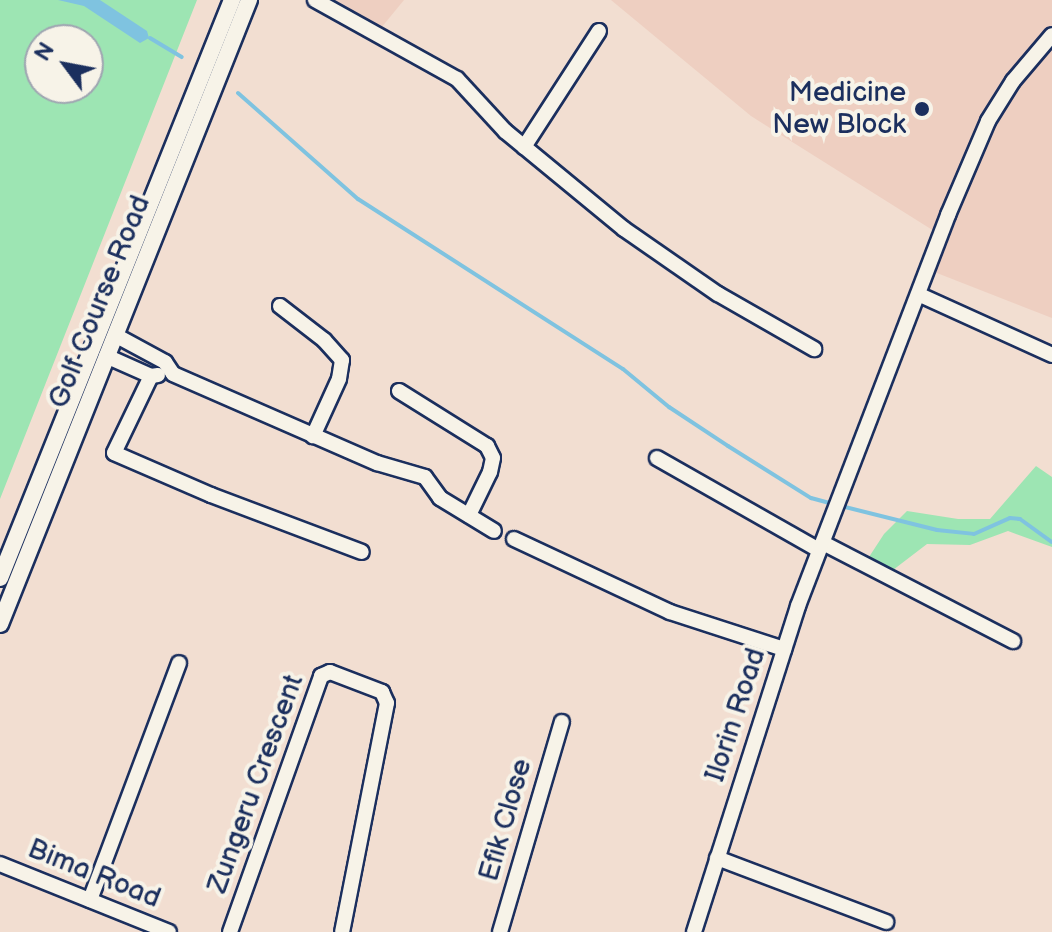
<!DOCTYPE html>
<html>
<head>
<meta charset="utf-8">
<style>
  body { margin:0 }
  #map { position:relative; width:1052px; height:932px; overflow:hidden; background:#f2ded1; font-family:"Balsamiq Sans",sans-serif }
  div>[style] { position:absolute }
  .built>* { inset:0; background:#eecfc1 }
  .green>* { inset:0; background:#9de5b3 }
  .water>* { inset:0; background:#7fc3e0 }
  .stream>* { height:4px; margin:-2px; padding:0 2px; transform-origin:2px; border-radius:2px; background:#7fc3e0 }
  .roads { filter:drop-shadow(2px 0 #1b2f5e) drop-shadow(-2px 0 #1b2f5e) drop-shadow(0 2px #1b2f5e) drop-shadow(0 -2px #1b2f5e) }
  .minor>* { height:14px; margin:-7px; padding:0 7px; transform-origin:7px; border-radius:7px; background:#f7f3e8 }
  .tertiary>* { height:16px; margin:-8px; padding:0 8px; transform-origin:8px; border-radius:8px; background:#f7f3e8 }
  .dots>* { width:22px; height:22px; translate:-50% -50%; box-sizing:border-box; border:4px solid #f7f3e8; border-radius:50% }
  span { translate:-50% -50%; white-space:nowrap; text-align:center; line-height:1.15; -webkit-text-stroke:8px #f7f3e8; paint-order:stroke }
  .poi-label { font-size:28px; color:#1b2f5e }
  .right { translate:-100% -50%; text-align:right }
  .street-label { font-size:28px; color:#1b2f5e }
  .north { position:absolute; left:24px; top:24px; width:80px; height:80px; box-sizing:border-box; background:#f7f3e8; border:2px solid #9fa5b1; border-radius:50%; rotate:302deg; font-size:22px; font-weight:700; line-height:32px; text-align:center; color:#1b2f5e }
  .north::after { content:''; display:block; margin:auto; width:28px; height:36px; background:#1b2f5e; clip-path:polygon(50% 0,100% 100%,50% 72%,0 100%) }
</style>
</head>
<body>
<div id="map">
  <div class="built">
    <div style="clip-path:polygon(326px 0,404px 0,381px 28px)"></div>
    <div style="clip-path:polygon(611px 0,1052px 0,1052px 318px,919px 266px,934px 231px,751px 116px)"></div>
  </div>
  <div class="green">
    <div style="clip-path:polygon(evenodd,0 0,197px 0,0 499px,0 0,40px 40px,88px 40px,88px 88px,40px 88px,40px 40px)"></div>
    <div style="clip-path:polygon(1036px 466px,1052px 477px,1052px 547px,1008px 531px,970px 545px,927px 544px,893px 570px,869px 557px,884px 534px,907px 511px,958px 519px,990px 519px)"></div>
  </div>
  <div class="water">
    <div style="clip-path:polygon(58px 0,100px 0,147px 31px,149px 38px,140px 43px,84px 6px)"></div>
  </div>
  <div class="stream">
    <div style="left:150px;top:38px;width:37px;rotate:31deg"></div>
    <div style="left:238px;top:93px;width:160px;rotate:41.5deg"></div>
    <div style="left:358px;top:199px;width:315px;rotate:32.7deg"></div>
    <div style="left:623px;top:369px;width:60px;rotate:39.6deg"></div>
    <div style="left:669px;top:407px;width:71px;rotate:33.5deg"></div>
    <div style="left:728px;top:446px;width:98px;rotate:32.1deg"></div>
    <div style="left:811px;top:498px;width:23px;rotate:15deg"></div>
    <div style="left:841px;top:506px;width:99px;rotate:14deg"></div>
    <div style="left:937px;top:530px;width:37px;rotate:6deg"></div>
    <div style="left:974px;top:534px;width:39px;rotate:-24deg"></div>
    <div style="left:1010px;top:518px;width:10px;rotate:6deg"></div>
    <div style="left:1020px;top:519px;width:39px;rotate:36deg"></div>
  </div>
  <div class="roads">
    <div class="minor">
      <div style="left:315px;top:0;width:162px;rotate:29.1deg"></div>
      <div style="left:457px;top:79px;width:71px;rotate:47.3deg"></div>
      <div style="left:505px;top:131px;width:154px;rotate:39.5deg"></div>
      <div style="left:624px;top:229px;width:114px;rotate:34.7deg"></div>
      <div style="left:718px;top:294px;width:111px;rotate:29.8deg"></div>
      <div style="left:524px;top:147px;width:138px;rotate:-57.1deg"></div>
      <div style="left:920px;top:295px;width:145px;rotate:24.4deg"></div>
      <div style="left:280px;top:306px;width:56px;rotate:37.7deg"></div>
      <div style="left:324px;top:340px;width:27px;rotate:48deg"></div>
      <div style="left:342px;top:360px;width:19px;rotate:99deg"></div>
      <div style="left:339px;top:379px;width:63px;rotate:114.5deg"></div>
      <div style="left:115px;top:335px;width:57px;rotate:28.4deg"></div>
      <div style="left:165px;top:362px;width:14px;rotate:56deg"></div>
      <div style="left:173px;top:374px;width:223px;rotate:23.6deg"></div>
      <div style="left:377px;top:463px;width:50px;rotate:16.3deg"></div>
      <div style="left:425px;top:477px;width:26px;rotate:54deg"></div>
      <div style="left:440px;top:498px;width:63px;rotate:31.4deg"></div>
      <div style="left:106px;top:356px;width:49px;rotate:24deg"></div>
      <div style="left:151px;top:376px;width:7px;rotate:-8deg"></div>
      <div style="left:151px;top:376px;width:85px;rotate:115.7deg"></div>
      <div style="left:114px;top:453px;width:106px;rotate:23.4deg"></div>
      <div style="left:211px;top:495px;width:161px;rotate:20.7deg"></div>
      <div style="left:399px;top:391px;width:104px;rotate:32deg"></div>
      <div style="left:487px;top:446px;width:13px;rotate:63deg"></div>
      <div style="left:493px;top:458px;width:14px;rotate:102deg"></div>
      <div style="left:490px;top:472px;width:48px;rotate:116deg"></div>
      <div style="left:657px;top:458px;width:186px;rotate:29.6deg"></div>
      <div style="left:514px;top:539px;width:172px;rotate:25.1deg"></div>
      <div style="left:670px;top:612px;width:120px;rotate:18deg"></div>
      <div style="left:823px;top:543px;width:214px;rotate:27.3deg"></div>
      <div style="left:717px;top:858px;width:181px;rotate:20.7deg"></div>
      <div style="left:0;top:864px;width:182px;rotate:21.9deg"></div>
      <div style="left:90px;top:900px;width:253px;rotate:-69.4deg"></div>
      <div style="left:230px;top:932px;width:272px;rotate:-70.4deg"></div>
      <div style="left:321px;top:676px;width:10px;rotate:-24deg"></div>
      <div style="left:330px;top:672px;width:56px;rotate:21deg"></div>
      <div style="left:382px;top:692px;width:12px;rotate:66deg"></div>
      <div style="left:387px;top:703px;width:233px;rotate:101.1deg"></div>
      <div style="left:500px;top:932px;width:219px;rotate:-73.6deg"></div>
      <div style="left:694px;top:932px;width:342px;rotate:-72.3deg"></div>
      <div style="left:798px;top:606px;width:419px;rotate:-69deg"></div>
      <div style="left:948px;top:215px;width:102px;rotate:-66.9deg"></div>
      <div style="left:988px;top:121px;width:47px;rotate:-58deg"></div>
      <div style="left:1013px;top:81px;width:60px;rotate:-49.7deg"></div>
    </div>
    <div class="tertiary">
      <div style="left:0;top:578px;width:623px;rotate:-68.13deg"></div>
      <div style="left:0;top:624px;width:672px;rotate:-68.25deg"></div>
    </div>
  </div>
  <div class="dots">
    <div style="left:922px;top:109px;background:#1b2f5e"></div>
  </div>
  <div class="poi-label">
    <span class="right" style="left:906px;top:109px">Medicine<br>New Block</span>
  </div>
  <div class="street-label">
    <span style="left:100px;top:302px;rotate:-68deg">Golf Course Road</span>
    <span style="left:736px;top:715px;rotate:-72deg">Ilorin Road</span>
    <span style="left:256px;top:784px;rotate:-70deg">Zungeru Crescent</span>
    <span style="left:506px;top:820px;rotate:-74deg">Efik Close</span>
    <span style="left:94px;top:874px;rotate:22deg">Bima Road</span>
  </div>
  <div class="north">N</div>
</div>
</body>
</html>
